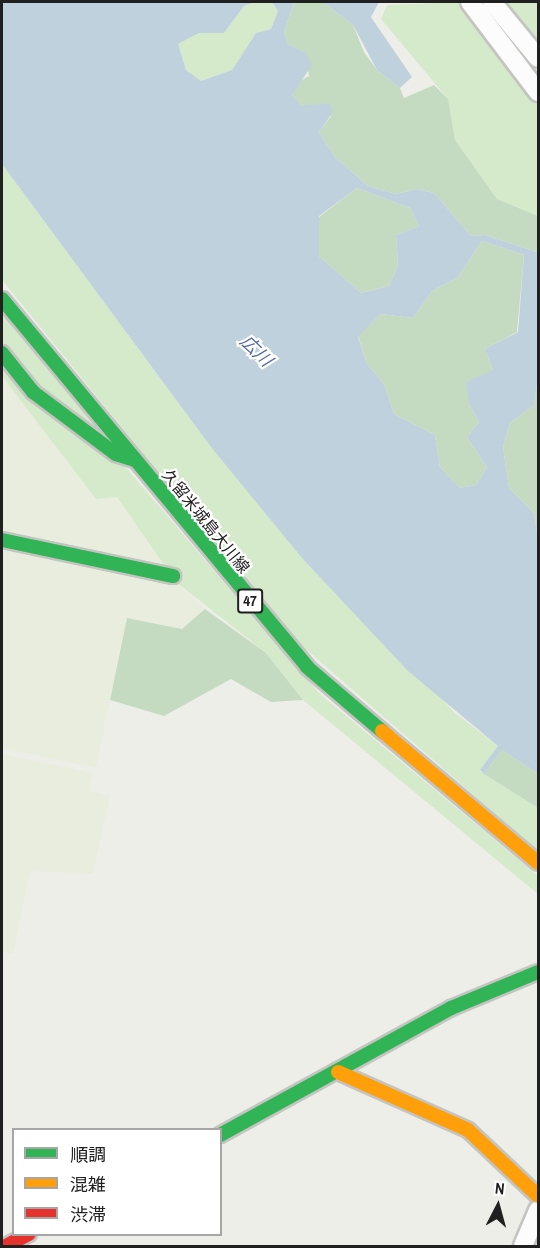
<!DOCTYPE html>
<html>
<head>
<meta charset="utf-8">
<style>
  body { margin:0 }
  #map { position:relative; width:540px; height:1248px; overflow:hidden; background:#eeeee9; font-family:"Archivo Narrow","Noto Sans JP",sans-serif }
  div>[style] { position:absolute }
  .farmland>* { inset:0; background:#e9edde }
  .grass>* { inset:0; background:#d5e9cb }
  .forest>* { inset:0; background:#c5dbc1 }
  .water>* { inset:0; background:#c0d1de }
  .roads { filter:drop-shadow(2px 0 #c4c4c1) drop-shadow(-2px 0 #c4c4c1) drop-shadow(0 2px #c4c4c1) drop-shadow(0 -2px #c4c4c1) }
  .street>* { height:18px; margin:-9px; padding:0 9px; transform-origin:9px; border-radius:9px; background:#fcfcfc }
  .fast>* { height:14px; margin:-7px; padding:0 7px; transform-origin:7px; border-radius:7px; background:#30b455 }
  .slow>* { height:14px; margin:-7px; padding:0 7px; transform-origin:7px; border-radius:7px; background:#ff9f0a }
  .jam>* { height:14px; margin:-7px; padding:0 7px; transform-origin:7px; border-radius:7px; background:#e5322d }
  span { translate:-50% -50%; white-space:nowrap; text-align:center; line-height:1.15; -webkit-text-stroke:4.5px #fff; paint-order:stroke }
  .shield-label span { padding:2px 4px; background:#fff; border:2px solid; border-radius:4px; -webkit-text-stroke-width:0 }
  .shield-label { font-size:15px; color:#202020; font-weight:700 }
  .street-label { font-size:16px; color:#202020 }
  .water-label { font-size:18px; color:#556ca7; font-style:italic }
  .frame { position:absolute; inset:0; border:3px solid #202020; pointer-events:none }
  .legend { position:absolute; left:12px; top:1128px; width:210px; height:108px; box-sizing:border-box; background:#fff; border:2px solid #a6a6a6; margin:0; padding:8px 10px; list-style:none; font-size:18px; color:#202020 }
  .legend li { display:flex; align-items:center; gap:12px; height:30px }
  .legend b { width:30px; border:2px solid #a6a6a6 }
  .north { position:absolute; left:468px; top:1176px; width:60px; height:60px; -webkit-text-stroke:4px #fff; paint-order:stroke; rotate:6deg; font-size:16px; font-weight:700; line-height:24px; text-align:center; color:#202020 }
  .north::after { content:''; display:block; margin:auto; width:21px; height:27px; background:#202020; clip-path:polygon(50% 0,100% 100%,50% 72%,0 100%) }
</style>
</head>
<body>
<div id="map">
  <div class="farmland">
    <div style="clip-path:polygon(2px 376px,96px 499px,117px 497px,166px 567px,2px 532px)"></div>
    <div style="clip-path:polygon(2px 546px,176px 582px,205px 609px,182px 629px,127px 618px,96px 768px,2px 748px)"></div>
    <div style="clip-path:polygon(2px 754px,93px 773px,89px 791px,110px 796px,93px 874px,30px 871px,13px 954px,2px 952px)"></div>
  </div>
  <div class="grass">
    <div style="clip-path:polygon(255px 2px,272px 2px,278px 11px,271px 29px,256px 33px,232px 70px,201px 81px,186px 70px,178px 44px,199px 33px,224px 33px,244px 6px)"></div>
    <div style="clip-path:polygon(463px 2px,538px 101px,538px 216px,497px 199px,455px 140px,448px 99px,381px 19px,387px 5px)"></div>
    <div style="clip-path:polygon(500px 2px,538px 2px,538px 45px)"></div>
    <div style="clip-path:polygon(2px 164px,211px 447px,455px 713px,498px 746px,480px 771px,538px 808px,538px 851px,293px 638px,2px 280px)"></div>
    <div style="clip-path:polygon(2px 314px,113px 448px,37px 390px,2px 346px)"></div>
    <div style="clip-path:polygon(2px 361px,128px 470px,319px 693px,538px 876px,538px 894px,303px 700px,266px 653px,176px 582px,117px 497px,96px 499px,2px 376px)"></div>
  </div>
  <div class="forest">
    <div style="clip-path:polygon(294px 2px,323px 2px,353px 25px,364px 52px,377px 70px,400px 88px,404px 98px,434px 85px,448px 99px,455px 140px,497px 199px,538px 216px,538px 298px,537px 252px,485px 235px,471px 236px,434px 193px,417px 189px,396px 194px,368px 186px,335px 157px,319px 132px,331px 116px,300px 105px,292px 95px,295px 84px,309px 76px,305px 53px,288px 44px,284px 32px)"></div>
    <div style="clip-path:polygon(357px 188px,410px 208px,419px 226px,396px 235px,398px 265px,389px 286px,361px 293px,319px 256px,319px 217px)"></div>
    <div style="clip-path:polygon(482px 241px,524px 255px,517px 332px,485px 349px,493px 370px,469px 404px,479px 422px,467px 437px,487px 467px,476px 485px,460px 488px,440px 467px,435px 435px,394px 414px,384px 384px,367px 364px,358px 336px,380px 314px,413px 318px,432px 291px,458px 277px)"></div>
    <div style="clip-path:polygon(538px 377px,538px 539px,534px 513px,509px 488px,503px 447px,510px 423px,534px 405px)"></div>
    <div style="clip-path:polygon(205px 609px,266px 653px,303px 700px,271px 702px,231px 679px,164px 716px,110px 700px,127px 618px,182px 629px)"></div>
    <div style="clip-path:polygon(502px 750px,538px 774px,538px 808px,484px 774px)"></div>
  </div>
  <div class="water">
    <div style="clip-path:polygon(evenodd,2px 2px,255px 2px,244px 6px,224px 33px,199px 33px,178px 44px,186px 70px,201px 81px,232px 70px,256px 33px,271px 29px,278px 11px,272px 2px,294px 2px,284px 32px,288px 44px,306px 53px,312px 65px,292px 95px,301px 105px,330px 104px,333px 112px,319px 132px,335px 157px,368px 186px,396px 194px,417px 189px,434px 193px,471px 236px,485px 235px,537px 252px,538px 377px,534px 405px,510px 423px,503px 447px,509px 488px,534px 513px,538px 539px,538px 774px,502px 750px,484px 774px,480px 770px,498px 746px,408px 671px,302px 558px,211px 447px,2px 164px,2px 2px,357px 188px,410px 208px,419px 226px,396px 235px,398px 265px,389px 286px,361px 293px,319px 256px,319px 216px,357px 188px,2px 2px,482px 241px,524px 255px,518px 332px,485px 349px,493px 370px,466px 382px,469px 404px,479px 422px,467px 437px,487px 467px,476px 485px,460px 488px,440px 467px,435px 435px,394px 414px,384px 384px,367px 364px,358px 337px,380px 314px,413px 318px,432px 291px,458px 277px,482px 241px)"></div>
    <div style="clip-path:polygon(323px 2px,379px 2px,371px 17px,412px 77px,400px 88px,377px 70px,353px 25px)"></div>
  </div>
  <div class="roads">
    <div class="street">
      <div style="left:470px;top:2px;width:113px;rotate:52.9deg"></div>
      <div style="left:492px;top:2px;width:72px;rotate:50.6deg"></div>
      <div style="left:523px;top:1246px;width:39px;rotate:-67deg"></div>
    </div>
    <div class="fast">
      <div style="left:2px;top:299px;width:478px;rotate:50.3deg"></div>
      <div style="left:307px;top:667px;width:99px;rotate:40.5deg"></div>
      <div style="left:2px;top:353px;width:50px;rotate:51.5deg"></div>
      <div style="left:33px;top:392px;width:104px;rotate:36.8deg"></div>
      <div style="left:116px;top:454px;width:20px;rotate:18deg"></div>
      <div style="left:2px;top:540px;width:175px;rotate:11.9deg"></div>
      <div style="left:220px;top:1135px;width:264px;rotate:-28.8deg"></div>
      <div style="left:451px;top:1008px;width:94px;rotate:-22.5deg"></div>
    </div>
    <div class="slow">
      <div style="left:382px;top:731px;width:204px;rotate:40.2deg"></div>
      <div style="left:338px;top:1072px;width:142px;rotate:24deg"></div>
      <div style="left:468px;top:1130px;width:96px;rotate:43.3deg"></div>
    </div>
    <div class="jam">
      <div style="left:6px;top:1246px;width:26px;rotate:-28deg"></div>
    </div>
  </div>
  <div class="shield-label">
    <span style="left:250px;top:601px">47</span>
  </div>
  <div class="street-label">
    <span style="left:206px;top:521px;rotate:51deg">久留米城島大川線</span>
  </div>
  <div class="water-label">
    <span style="left:256px;top:351px;rotate:44deg">広川</span>
  </div>
  <div class="frame"></div>
  <ul class="legend">
  <li><b style="height:8px;background:#30b455"></b>順調</li>
  <li><b style="height:8px;background:#ff9f0a"></b>混雑</li>
  <li><b style="height:8px;background:#e5322d"></b>渋滞</li>
  </ul>
  <div class="north">N</div>
</div>
</body>
</html>
